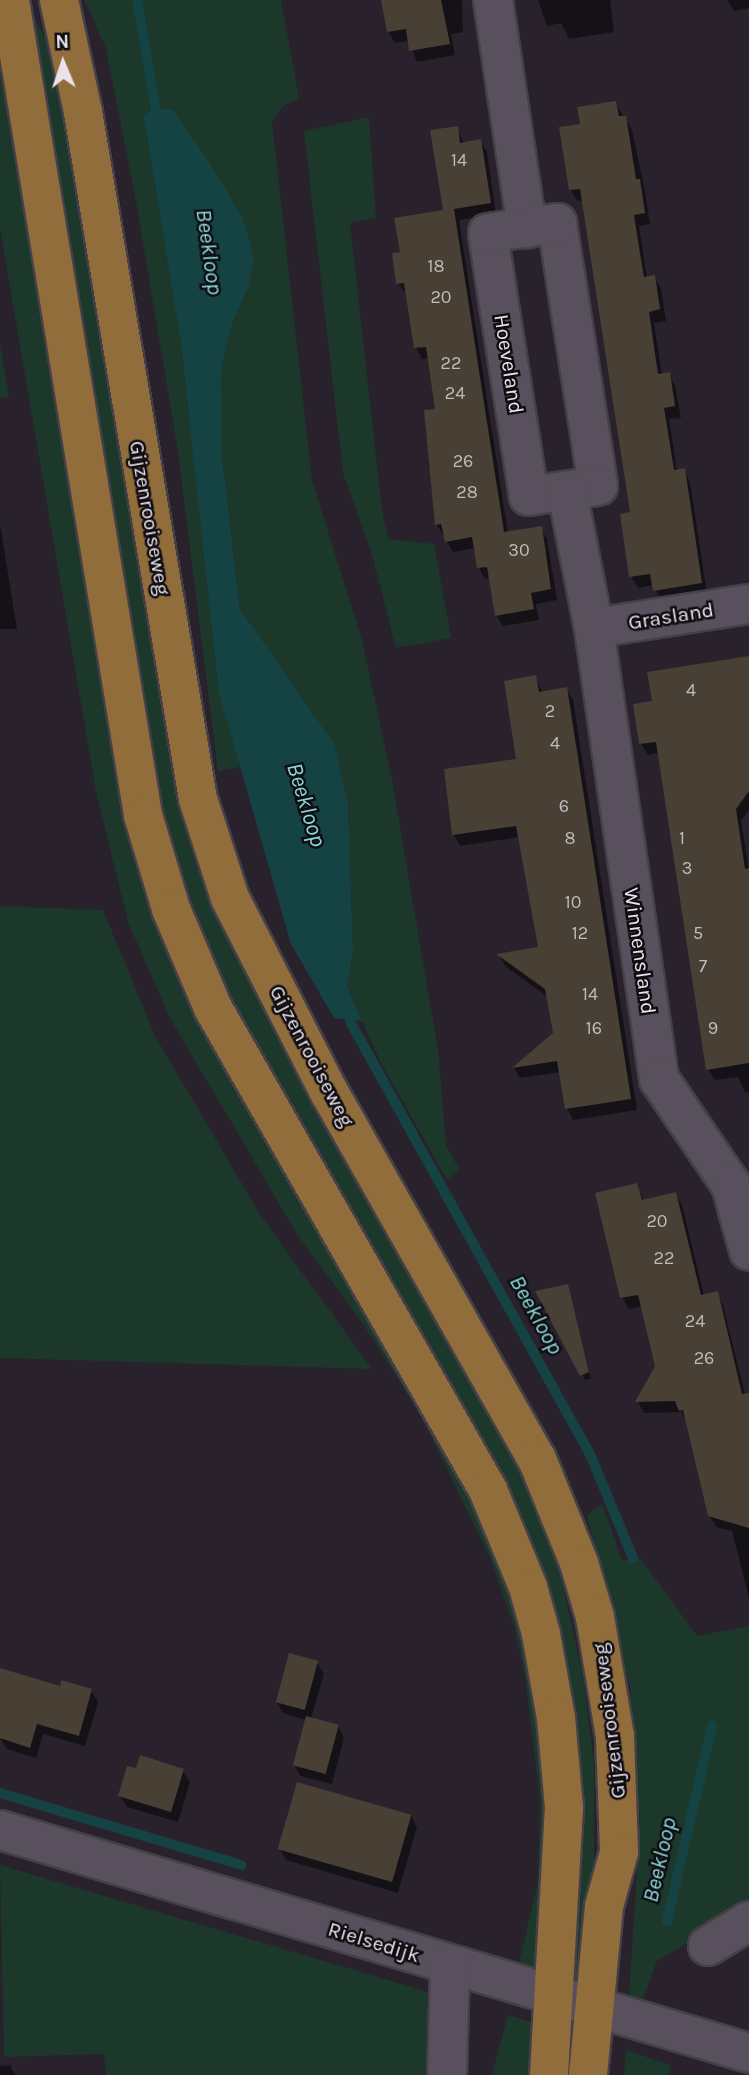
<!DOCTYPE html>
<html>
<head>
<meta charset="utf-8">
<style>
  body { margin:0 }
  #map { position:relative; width:749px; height:2075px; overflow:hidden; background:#29222c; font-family:Karla,sans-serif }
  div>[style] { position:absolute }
  .green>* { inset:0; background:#1b382a }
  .water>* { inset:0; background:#154343 }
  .shadow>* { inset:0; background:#0007 }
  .stream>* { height:10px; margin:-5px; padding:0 5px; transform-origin:5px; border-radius:5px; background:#154343 }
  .building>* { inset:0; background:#483f35; transform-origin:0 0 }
  .roads { filter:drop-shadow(2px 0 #454048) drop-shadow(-2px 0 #454048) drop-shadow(0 2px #454048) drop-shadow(0 -2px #454048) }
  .minor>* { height:38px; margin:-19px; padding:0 19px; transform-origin:19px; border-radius:19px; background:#58505c }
  .major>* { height:38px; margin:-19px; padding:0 19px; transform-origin:19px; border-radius:19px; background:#916d3b }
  span { translate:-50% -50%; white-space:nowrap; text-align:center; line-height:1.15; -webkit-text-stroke:5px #100d12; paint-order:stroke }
  .number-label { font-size:18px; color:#c1bbbe }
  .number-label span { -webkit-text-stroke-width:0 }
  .street-label { font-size:21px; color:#e9e4eb }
  .water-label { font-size:23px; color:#86d7d7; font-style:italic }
  .north { position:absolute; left:28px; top:28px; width:70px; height:70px; -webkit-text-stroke:5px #100d12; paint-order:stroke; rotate:358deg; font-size:19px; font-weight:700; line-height:28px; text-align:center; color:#e9e4eb }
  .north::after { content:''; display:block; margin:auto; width:24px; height:32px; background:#e9e4eb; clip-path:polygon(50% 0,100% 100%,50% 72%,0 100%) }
</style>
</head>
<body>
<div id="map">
  <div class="green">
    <div style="clip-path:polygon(84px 0,281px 0,299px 98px,283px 106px,272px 122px,312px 480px,362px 640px,392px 780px,438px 1050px,446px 1145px,459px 1169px,447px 1180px,380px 1061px,347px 986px,353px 951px,348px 803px,240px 609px,222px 456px,221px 369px,232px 324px,248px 288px,242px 217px,173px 110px,157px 108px,143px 116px,181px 344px,220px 693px,242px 767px,218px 771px,178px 451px,137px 207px,106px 48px)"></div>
    <div style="clip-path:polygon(24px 1px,61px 64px,78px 206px,153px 643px,181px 800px,206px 891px,308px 1098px,472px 1377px,523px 1474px,559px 1568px,583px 1676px,594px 1764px,594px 1864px,583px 1983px,567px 1977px,563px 1681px,183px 908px,157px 813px)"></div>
    <div style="clip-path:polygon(0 52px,135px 834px,431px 1410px,511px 1579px,549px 1769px,543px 1972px,519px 1963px,538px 1882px,540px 1801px,526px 1682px,515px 1629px,491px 1560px,420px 1413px,363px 1324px,297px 1234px,170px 1018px,128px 922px,96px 791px,0 228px)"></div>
    <div style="clip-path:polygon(369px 117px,376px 218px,350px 223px,383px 518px,389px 539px,434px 544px,451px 638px,396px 648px,371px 551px,343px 473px,304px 131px)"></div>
    <div style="clip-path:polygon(0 344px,9px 398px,0 397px)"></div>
    <div style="clip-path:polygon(0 906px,103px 910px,155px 1036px,261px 1216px,372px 1369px,0 1358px)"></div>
    <div style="clip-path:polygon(602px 1504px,622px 1560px,641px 1559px,697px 1636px,749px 1626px,749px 1906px,657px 1961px,642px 2001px,629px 1996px,640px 1821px,630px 1687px,587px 1515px)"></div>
    <div style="clip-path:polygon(0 1865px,425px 1991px,433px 1998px,436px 2075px,106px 2075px,104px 2054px,4px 2057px)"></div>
    <div style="clip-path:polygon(508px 2015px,539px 2024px,537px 2075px,492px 2075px)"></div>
    <div style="clip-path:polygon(626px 2050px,670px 2065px,669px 2075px,624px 2075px)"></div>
  </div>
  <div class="water">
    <div style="clip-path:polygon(157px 108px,173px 110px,208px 160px,242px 217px,254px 257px,248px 288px,232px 324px,221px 369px,222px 456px,240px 609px,334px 744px,348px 803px,353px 951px,347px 986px,362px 1021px,334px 1018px,291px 944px,219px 693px,181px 344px,143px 115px)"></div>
  </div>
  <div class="shadow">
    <div style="clip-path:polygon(383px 0,462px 0,463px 32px,451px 34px,455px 55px,417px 62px,409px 41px,395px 43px,388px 31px)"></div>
    <div style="clip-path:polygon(538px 0,610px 0,614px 32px,569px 39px,561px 23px,547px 26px)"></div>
    <div style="clip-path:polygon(727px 0,749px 0,749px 8px,734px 11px)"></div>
    <div style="clip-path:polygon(615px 103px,632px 129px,645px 192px,650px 224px,639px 226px,647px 278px,654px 277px,661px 288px,666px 321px,654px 323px,662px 375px,669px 374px,675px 385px,681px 418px,669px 419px,677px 471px,684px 470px,690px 482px,707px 594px,661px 602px,654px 585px,638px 588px,631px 576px,632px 514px,584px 200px,577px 201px,571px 190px,582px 125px)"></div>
    <div style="clip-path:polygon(457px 128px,464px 144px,480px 141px,487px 152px,496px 214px,459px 220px,508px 533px,541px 528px,547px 539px,557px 600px,536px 604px,539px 620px,503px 626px,496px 615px,491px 578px,485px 579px,479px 568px,476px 548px,453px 552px,437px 525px,426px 412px,437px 410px,429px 358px,422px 359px,416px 348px,407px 294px,398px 284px,402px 253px,445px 211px)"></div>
    <div style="clip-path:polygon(0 524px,17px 629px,0 629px)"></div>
    <div style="clip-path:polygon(749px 658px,749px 810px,741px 821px,749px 870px,749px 1092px,745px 1092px,738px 1077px,715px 1080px,708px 1069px,659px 753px,648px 755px,641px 744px,635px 705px,654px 703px)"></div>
    <div style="clip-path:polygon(535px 677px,543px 693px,566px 689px,573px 700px,637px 1110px,573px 1120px,567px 1108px,561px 1072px,520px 1078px,514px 1068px,554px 1034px,548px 997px,505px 966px,499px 956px,540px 949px,520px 837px,460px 846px,454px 835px,518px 761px)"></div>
    <div style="clip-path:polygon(636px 1185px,644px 1201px,675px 1194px,682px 1205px,704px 1296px,717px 1293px,723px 1305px,745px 1395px,749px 1395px,749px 1598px,732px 1531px,716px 1527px,709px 1515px,687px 1421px,681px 1412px,644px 1413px,638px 1402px,657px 1367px,642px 1306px,629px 1309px,622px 1297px)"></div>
    <div style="clip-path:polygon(567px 1286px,591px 1378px,585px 1380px,537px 1292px)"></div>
    <div style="clip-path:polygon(317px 1663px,324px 1674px,311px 1719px,338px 1726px,344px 1738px,332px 1784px,300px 1776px,294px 1764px,306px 1720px,283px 1713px,276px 1701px)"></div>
    <div style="clip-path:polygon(0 1683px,91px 1691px,98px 1702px,85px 1746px,43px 1734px,36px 1758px,7px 1749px,0 1738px)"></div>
    <div style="clip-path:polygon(183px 1770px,190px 1782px,178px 1822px,127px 1807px,120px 1796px)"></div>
    <div style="clip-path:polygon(411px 1815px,417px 1827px,398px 1893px,286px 1860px,280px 1849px)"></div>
    <div style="clip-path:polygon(10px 2065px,15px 2075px,0 2075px,0 2066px)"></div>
  </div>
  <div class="stream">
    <div style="left:137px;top:0;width:123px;rotate:80.2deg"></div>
    <div style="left:345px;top:1006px;width:20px;rotate:70deg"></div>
    <div style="left:352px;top:1025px;width:491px;rotate:61deg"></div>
    <div style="left:590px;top:1454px;width:113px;rotate:67.5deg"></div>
    <div style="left:0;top:1793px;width:252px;rotate:16.6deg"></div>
    <div style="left:667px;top:1921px;width:200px;rotate:-77deg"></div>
  </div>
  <div class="building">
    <div style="clip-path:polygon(381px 0,441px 0,450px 44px,409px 51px,406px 29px,387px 32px)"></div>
    <div style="clip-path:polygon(616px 101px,619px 116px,626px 116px,636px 179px,640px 179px,645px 213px,634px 215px,639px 247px,644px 277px,655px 275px,660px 309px,649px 312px,658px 374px,670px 372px,675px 406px,664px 408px,674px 470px,685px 468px,702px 583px,653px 591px,650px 574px,629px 577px,620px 514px,630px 512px,580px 189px,569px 190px,559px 127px,580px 124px,577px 107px)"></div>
    <div style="clip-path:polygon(458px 126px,460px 143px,481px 139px,491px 203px,454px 209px,504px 532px,542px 526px,551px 589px,531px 593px,534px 609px,495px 616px,487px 567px,477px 568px,472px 537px,445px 542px,441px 524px,435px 525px,424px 410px,435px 409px,426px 347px,414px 348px,404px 283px,396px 284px,392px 253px,400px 252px,394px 218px,443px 210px,430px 130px)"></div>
    <div style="clip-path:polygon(749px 656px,749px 791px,736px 809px,745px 869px,749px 868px,749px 1063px,706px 1070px,656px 742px,639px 744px,633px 704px,652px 701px,647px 672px)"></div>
    <div style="clip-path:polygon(536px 675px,539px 692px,567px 687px,631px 1099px,565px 1109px,557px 1061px,512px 1068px,553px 1033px,545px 989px,496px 954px,538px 947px,516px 826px,452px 835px,444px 769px,516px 759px,504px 681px)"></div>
    <div style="clip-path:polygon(637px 1183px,642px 1200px,676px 1192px,701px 1295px,718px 1291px,742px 1394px,749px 1393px,749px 1528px,708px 1516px,683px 1410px,679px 1411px,675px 1401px,635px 1402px,655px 1366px,638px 1295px,620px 1298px,595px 1193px)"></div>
    <div style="clip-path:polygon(568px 1284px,589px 1372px,580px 1376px,535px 1291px)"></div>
    <div style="left:289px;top:1653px;width:30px;height:51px;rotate:15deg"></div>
    <div style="clip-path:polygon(0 1668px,60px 1686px,61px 1680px,92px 1689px,79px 1736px,37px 1724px,30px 1748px,0 1738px)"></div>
    <div style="left:306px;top:1716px;width:34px;height:51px;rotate:15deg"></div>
    <div style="clip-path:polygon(140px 1755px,184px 1769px,171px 1812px,118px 1796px,127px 1766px,136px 1768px)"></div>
    <div style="left:297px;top:1782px;width:119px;height:70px;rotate:16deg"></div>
  </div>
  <div class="roads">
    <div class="minor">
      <div style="left:493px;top:0;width:231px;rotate:81.5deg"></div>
      <div style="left:557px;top:223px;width:266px;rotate:81.1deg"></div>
      <div style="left:598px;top:486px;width:70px;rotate:171.8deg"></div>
      <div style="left:529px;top:496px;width:266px;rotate:-98.9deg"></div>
      <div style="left:488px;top:233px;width:70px;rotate:-8.2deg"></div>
      <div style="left:567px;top:491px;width:140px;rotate:78.9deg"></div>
      <div style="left:594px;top:628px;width:456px;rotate:81.8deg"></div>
      <div style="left:659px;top:1079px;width:128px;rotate:55.8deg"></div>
      <div style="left:731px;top:1185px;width:68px;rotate:74.7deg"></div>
      <div style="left:594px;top:628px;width:157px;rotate:-8.8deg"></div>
      <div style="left:0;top:1830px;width:781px;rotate:16.58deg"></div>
      <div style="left:708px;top:1946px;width:48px;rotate:-31.4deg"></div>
      <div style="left:447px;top:2075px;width:110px;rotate:-88.4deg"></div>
    </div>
    <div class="major">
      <div style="left:10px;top:0;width:826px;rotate:80.73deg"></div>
      <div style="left:143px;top:815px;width:98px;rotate:73.4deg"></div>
      <div style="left:171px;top:909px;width:108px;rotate:67deg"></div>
      <div style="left:213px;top:1008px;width:555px;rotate:60.29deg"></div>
      <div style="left:488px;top:1490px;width:105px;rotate:67.6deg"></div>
      <div style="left:528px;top:1587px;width:49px;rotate:74.5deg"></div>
      <div style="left:541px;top:1634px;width:85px;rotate:79.9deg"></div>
      <div style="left:556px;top:1718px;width:89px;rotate:84.9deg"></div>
      <div style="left:564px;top:1807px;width:268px;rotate:93.2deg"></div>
      <div style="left:59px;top:0;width:115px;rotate:77.9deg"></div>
      <div style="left:83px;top:112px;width:697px;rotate:80.5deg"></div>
      <div style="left:198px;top:799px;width:104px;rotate:72.1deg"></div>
      <div style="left:230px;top:898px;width:218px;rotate:63deg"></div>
      <div style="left:329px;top:1092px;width:422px;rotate:60.5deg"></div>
      <div style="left:537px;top:1459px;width:112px;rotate:68deg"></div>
      <div style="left:579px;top:1563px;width:56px;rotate:73.5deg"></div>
      <div style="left:595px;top:1617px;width:121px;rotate:80.5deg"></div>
      <div style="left:615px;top:1736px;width:116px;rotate:88deg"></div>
      <div style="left:619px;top:1852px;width:56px;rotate:105.5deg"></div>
      <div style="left:604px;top:1906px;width:170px;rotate:95.4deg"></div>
    </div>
  </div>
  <div class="number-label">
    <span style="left:459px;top:160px">14</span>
    <span style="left:436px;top:266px">18</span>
    <span style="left:441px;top:297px">20</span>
    <span style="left:451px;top:363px">22</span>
    <span style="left:455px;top:393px">24</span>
    <span style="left:463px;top:461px">26</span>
    <span style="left:467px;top:492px">28</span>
    <span style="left:519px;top:550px">30</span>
    <span style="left:691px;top:690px">4</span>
    <span style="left:550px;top:711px">2</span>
    <span style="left:555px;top:743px">4</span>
    <span style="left:564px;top:806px">6</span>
    <span style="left:570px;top:838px">8</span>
    <span style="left:682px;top:838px">1</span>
    <span style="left:687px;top:868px">3</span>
    <span style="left:573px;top:902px">10</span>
    <span style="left:580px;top:933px">12</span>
    <span style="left:698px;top:933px">5</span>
    <span style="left:703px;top:966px">7</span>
    <span style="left:590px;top:994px">14</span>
    <span style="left:594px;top:1028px">16</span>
    <span style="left:713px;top:1028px">9</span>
    <span style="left:657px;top:1221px">20</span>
    <span style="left:664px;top:1258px">22</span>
    <span style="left:695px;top:1321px">24</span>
    <span style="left:704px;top:1358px">26</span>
  </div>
  <div class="street-label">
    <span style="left:509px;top:364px;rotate:81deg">Hoeveland</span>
    <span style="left:150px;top:518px;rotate:80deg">Gijzenrooiseweg</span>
    <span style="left:671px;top:616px;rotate:-9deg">Grasland</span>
    <span style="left:640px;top:951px;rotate:82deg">Winnensland</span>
    <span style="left:312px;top:1056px;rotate:62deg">Gijzenrooiseweg</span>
    <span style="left:609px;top:1721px;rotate:-97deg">Gijzenrooiseweg</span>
    <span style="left:374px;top:1942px;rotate:17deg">Rielsedijk</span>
  </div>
  <div class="water-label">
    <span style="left:209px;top:252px;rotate:82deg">Beekloop</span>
    <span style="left:306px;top:805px;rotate:73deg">Beekloop</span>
    <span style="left:536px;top:1315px;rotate:61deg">Beekloop</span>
    <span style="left:660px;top:1860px;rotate:-77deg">Beekloop</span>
  </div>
  <div class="north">N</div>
</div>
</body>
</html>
